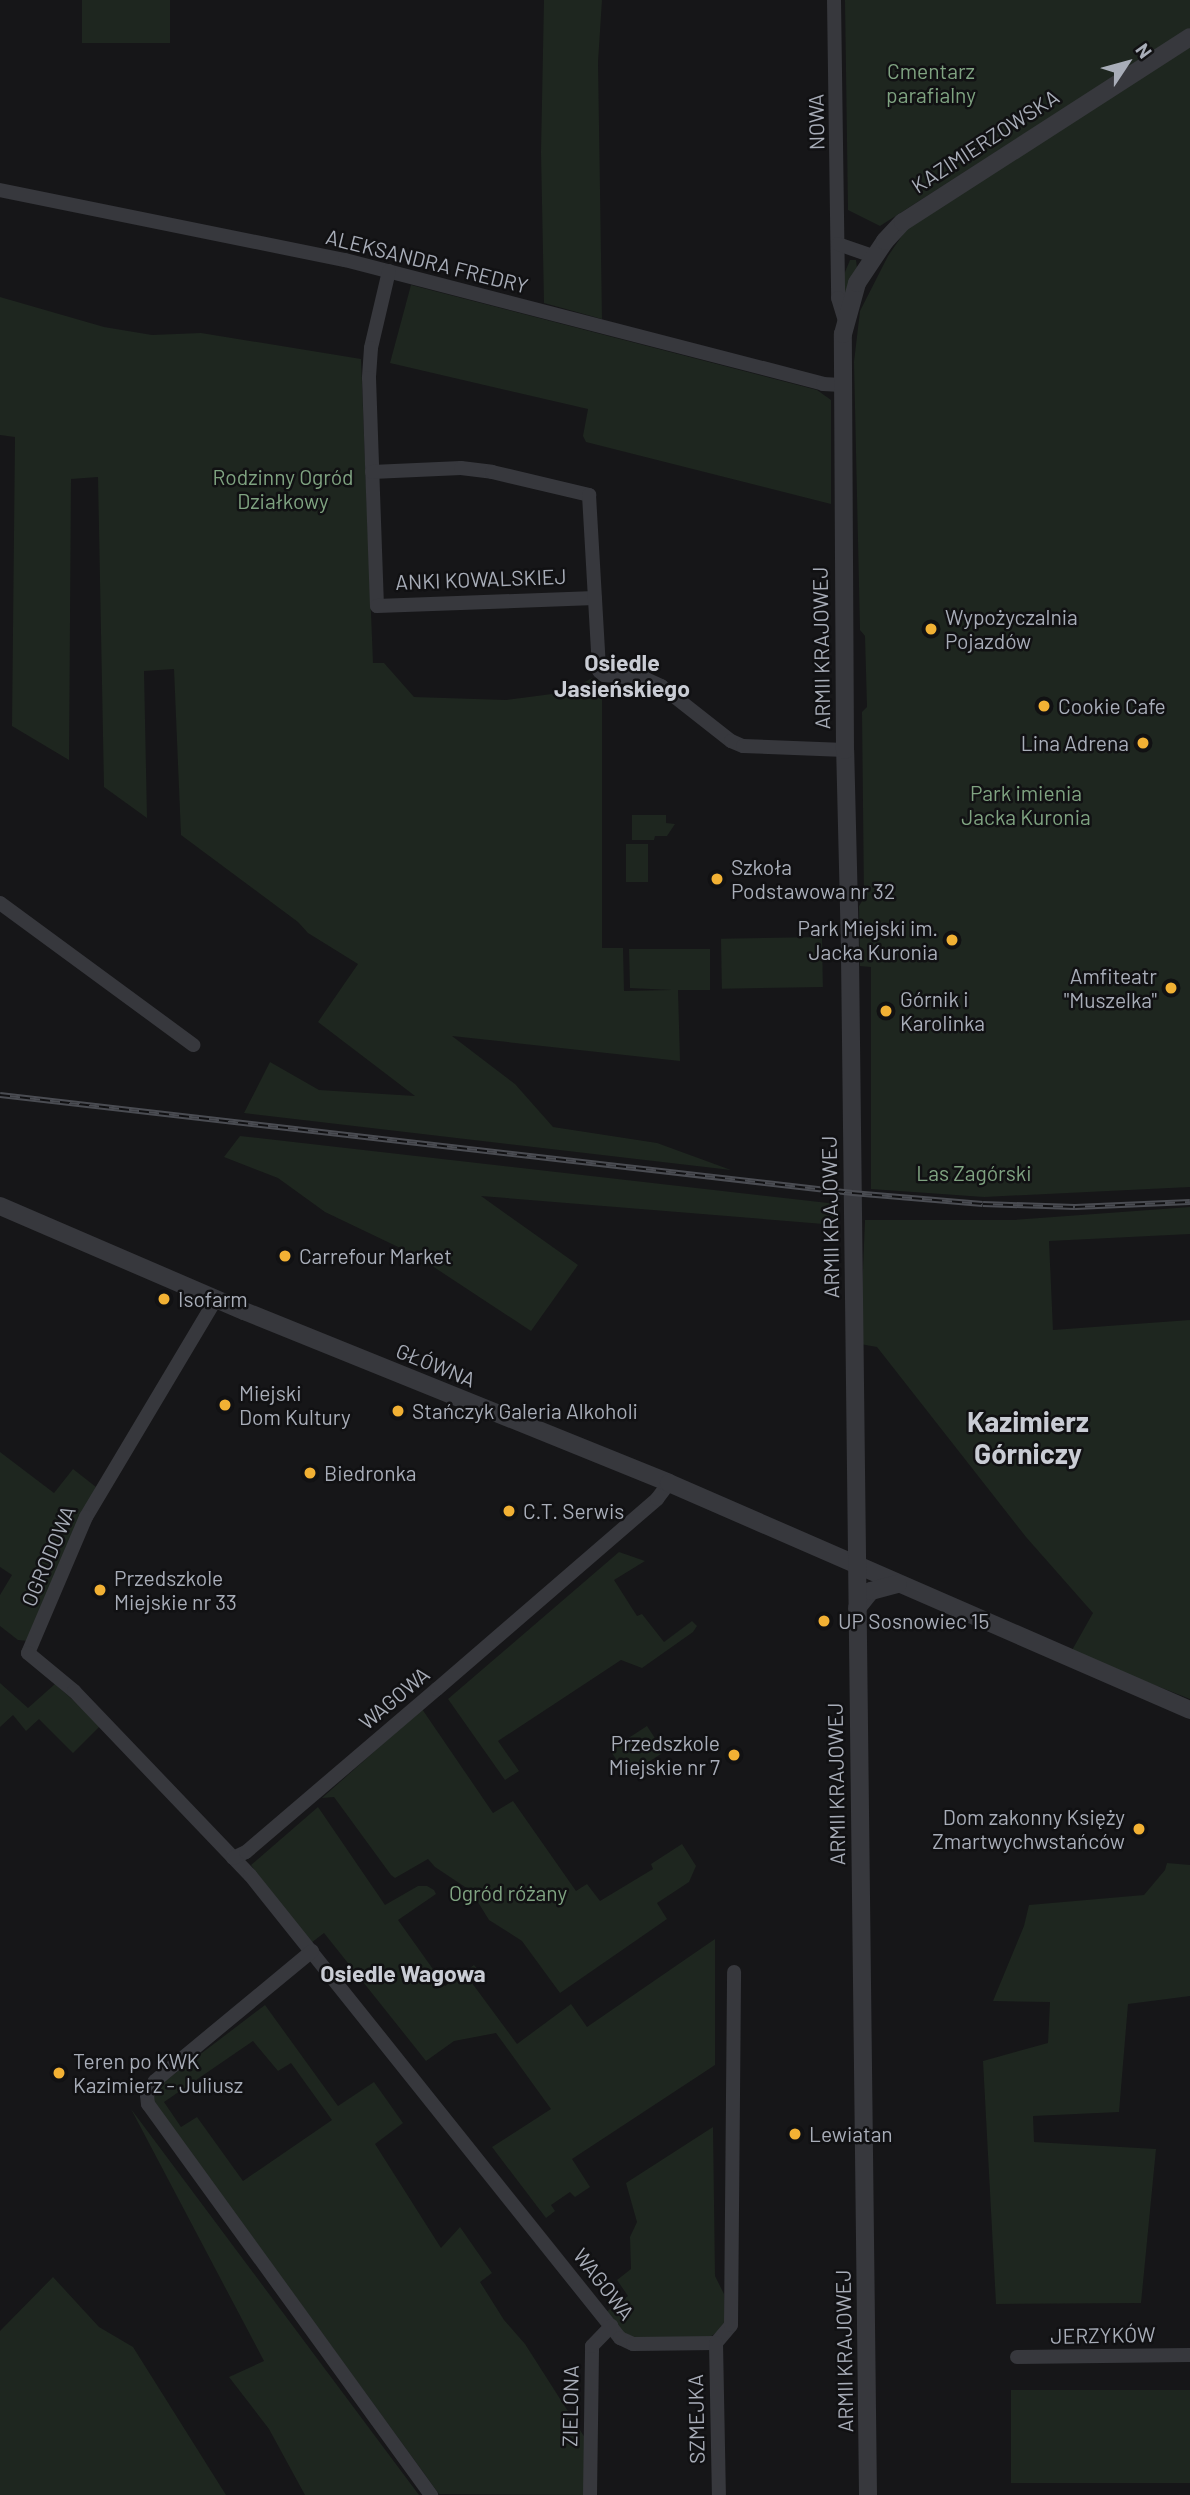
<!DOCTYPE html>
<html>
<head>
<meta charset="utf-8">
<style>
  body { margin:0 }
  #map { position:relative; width:1190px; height:2495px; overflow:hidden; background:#161618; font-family:Barlow,sans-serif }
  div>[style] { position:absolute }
  .green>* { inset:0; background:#1e261f; transform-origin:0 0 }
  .minor>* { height:14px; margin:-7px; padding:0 7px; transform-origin:7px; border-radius:7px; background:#37383d }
  .tertiary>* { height:18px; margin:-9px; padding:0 9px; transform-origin:9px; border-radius:9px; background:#37383d }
  .rail>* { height:6px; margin-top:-3px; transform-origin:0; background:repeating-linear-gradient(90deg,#111113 0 10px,#4a4c52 0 20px); box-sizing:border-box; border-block:2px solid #4a4c52 }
  .dots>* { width:19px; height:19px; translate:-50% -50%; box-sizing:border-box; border:4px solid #111113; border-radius:50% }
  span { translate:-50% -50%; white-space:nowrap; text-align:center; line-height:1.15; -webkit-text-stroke:5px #111113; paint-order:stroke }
  .park-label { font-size:21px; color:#7fa381 }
  .street-label { font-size:21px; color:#a8adb8 }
  .poi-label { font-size:21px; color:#a8adb8 }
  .left { translate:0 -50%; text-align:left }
  .right { translate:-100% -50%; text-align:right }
  .neighbourhood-label { font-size:23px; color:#c9ccd4; font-weight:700 }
  .district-label { font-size:28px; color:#c9ccd4; font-weight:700 }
  .north { position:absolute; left:1092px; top:28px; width:70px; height:70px; -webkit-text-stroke:5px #111113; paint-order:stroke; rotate:54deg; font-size:19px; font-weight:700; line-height:28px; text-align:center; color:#a8adb8 }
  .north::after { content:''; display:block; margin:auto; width:24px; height:32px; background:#a8adb8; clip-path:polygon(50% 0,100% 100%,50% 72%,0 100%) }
</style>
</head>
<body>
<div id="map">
  <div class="green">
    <div style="left:82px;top:0;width:88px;height:43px"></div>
    <div style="clip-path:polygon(544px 0,602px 0,598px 62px,602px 319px,544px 303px,541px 152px)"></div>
    <div style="clip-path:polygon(845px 0,1190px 0,1190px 28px,880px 226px,848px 210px)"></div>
    <div style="clip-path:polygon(1190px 47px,1190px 1187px,984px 1197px,871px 1189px,871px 967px,860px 966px,859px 906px,864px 898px,862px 712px,867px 707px,865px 636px,860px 630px,854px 362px,860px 311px,888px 256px,908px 227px)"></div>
    <div style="clip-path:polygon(850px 260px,856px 260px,857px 268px,845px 294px,843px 277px)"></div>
    <div style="clip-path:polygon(411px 285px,817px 390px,831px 400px,831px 504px,586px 442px,583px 436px,588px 409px,390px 363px)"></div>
    <div style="clip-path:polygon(0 297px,104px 327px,152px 335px,201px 333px,361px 359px,373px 663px,384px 663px,414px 697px,506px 700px,567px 692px,592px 678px,602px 684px,602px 948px,623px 948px,624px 991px,672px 990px,630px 988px,629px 949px,710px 949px,710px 990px,678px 990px,680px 1061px,452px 1036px,515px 1084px,553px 1127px,657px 1143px,731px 1170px,244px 1113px,270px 1062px,319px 1090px,415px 1096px,318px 1022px,358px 964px,308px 933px,298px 922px,181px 835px,174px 669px,144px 671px,147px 818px,104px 787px,98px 477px,71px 479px,69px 760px,12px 726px,15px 437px,0 435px)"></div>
    <div style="clip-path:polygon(632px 815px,666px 815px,666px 823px,675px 824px,667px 836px,655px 836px,654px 840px,632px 840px)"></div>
    <div style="left:626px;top:844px;width:22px;height:38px"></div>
    <div style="left:822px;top:937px;width:50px;height:101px;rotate:89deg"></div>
    <div style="clip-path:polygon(240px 1136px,837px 1204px,836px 1225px,481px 1196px,578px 1265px,531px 1331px,417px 1256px,325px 1212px,278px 1178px,224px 1157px)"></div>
    <div style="clip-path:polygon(1190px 1207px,1190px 1234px,1049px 1241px,1053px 1330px,1190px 1320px,1190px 1699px,1071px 1652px,1093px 1613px,1026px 1537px,877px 1347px,860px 1344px,865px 1220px,1014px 1220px)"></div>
    <div style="clip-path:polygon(0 1452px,54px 1493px,73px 1469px,96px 1487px,28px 1641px,18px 1640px,0 1626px,0 1595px,12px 1575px,0 1567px)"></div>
    <div style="clip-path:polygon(619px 1552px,645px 1561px,614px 1580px,637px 1616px,642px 1614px,664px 1642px,692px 1621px,697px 1626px,693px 1632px,642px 1668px,621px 1660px,498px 1741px,519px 1771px,505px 1780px,448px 1699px)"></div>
    <div style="clip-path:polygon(0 1683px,28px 1708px,55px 1684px,101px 1725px,73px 1753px,39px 1719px,26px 1731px,13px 1715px,0 1727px)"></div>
    <div style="clip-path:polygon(422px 1709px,493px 1813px,513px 1801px,576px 1891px,587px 1884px,600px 1901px,653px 1869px,651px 1864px,682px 1844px,696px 1866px,689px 1882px,657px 1903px,667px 1919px,560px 1993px,522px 1941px,489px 1920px,471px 1891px,435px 1867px,428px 1859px,395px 1878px,391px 1875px,334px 1797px,322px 1798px)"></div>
    <div style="left:647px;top:1726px;width:31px;height:44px;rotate:57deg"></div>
    <div style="clip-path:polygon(318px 1807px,385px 1905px,418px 1886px,427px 1886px,434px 1890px,436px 1894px,398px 1920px,445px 1986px,474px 1965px,479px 1971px,469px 1979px,517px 2044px,571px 2004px,587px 2027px,715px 1939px,715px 2065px,572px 2159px,590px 2187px,575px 2197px,570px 2192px,551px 2205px,555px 2211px,546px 2218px,492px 2147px,551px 2109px,496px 2033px,454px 2041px,426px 2061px,324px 1933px,311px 1943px,251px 1865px)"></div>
    <div style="clip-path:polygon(1167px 1863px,1190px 1865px,1190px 1996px,1128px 2004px,1119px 2112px,1033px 2116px,1034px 2142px,1156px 2149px,1141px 2303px,996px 2304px,983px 2061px,1048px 2043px,1050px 2002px,993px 2001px,1024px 1926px,1029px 1905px,1144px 1895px,1165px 1870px)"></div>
    <div style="clip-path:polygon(evenodd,265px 2005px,338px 2106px,374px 2082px,403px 2123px,375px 2144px,441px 2248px,460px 2227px,492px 2273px,480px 2282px,504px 2320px,525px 2344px,587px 2441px,586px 2495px,439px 2494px,148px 2094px,265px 2005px,253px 2041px,278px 2071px,291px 2063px,332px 2120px,243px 2181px,197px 2117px,181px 2127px,164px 2102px,253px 2041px)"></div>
    <div style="clip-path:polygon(131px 2109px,419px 2495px,305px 2495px,269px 2429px,229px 2377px,264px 2361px)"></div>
    <div style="clip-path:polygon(713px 2127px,715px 2276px,724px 2294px,725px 2327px,707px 2339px,625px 2337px,606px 2312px,628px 2296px,617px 2280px,631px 2269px,630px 2237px,637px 2222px,626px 2183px)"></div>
    <div style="clip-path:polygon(53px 2277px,99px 2327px,133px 2347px,226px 2495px,0 2495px,0 2331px)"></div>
    <div style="left:1190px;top:2390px;width:93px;height:179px;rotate:90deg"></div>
  </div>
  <div class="minor">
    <div style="left:834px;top:0;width:298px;rotate:89.2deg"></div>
    <div style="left:838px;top:298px;width:24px;rotate:73deg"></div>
    <div style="left:0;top:190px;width:352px;rotate:11.5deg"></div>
    <div style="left:345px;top:260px;width:494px;rotate:14.5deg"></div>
    <div style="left:823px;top:384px;width:18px;rotate:3deg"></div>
    <div style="left:838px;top:244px;width:37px;rotate:19deg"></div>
    <div style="left:389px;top:271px;width:79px;rotate:103.2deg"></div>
    <div style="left:371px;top:348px;width:30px;rotate:94deg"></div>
    <div style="left:369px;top:378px;width:228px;rotate:88deg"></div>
    <div style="left:377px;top:606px;width:218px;rotate:-2.1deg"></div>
    <div style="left:372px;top:472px;width:89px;rotate:-2.6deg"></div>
    <div style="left:461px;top:468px;width:31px;rotate:7deg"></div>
    <div style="left:492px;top:472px;width:100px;rotate:13.3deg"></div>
    <div style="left:589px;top:495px;width:176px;rotate:86.7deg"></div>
    <div style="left:599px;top:671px;width:6px;rotate:39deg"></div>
    <div style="left:604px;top:675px;width:42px;rotate:5.4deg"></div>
    <div style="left:646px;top:679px;width:17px;rotate:25deg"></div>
    <div style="left:661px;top:686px;width:89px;rotate:38.2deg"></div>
    <div style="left:731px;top:741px;width:13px;rotate:23deg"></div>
    <div style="left:743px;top:746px;width:102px;rotate:2.2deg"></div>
    <div style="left:0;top:903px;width:240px;rotate:36.3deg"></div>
    <div style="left:216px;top:1299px;width:254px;rotate:120.8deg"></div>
    <div style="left:86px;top:1517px;width:148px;rotate:113.1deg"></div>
    <div style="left:28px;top:1653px;width:60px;rotate:39.6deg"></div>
    <div style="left:74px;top:1691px;width:255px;rotate:46.3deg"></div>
    <div style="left:250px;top:1875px;width:593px;rotate:51.37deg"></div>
    <div style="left:620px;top:2338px;width:14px;rotate:25deg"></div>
    <div style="left:633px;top:2344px;width:83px;rotate:-0.7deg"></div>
    <div style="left:716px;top:2343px;width:23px;rotate:-50deg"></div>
    <div style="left:731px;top:2325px;width:353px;rotate:-89.5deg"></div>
    <div style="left:233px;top:1858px;width:14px;rotate:-25deg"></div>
    <div style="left:246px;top:1852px;width:251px;rotate:-40.5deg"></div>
    <div style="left:437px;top:1689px;width:291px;rotate:-40.8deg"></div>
    <div style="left:657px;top:1499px;width:20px;rotate:-53deg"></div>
    <div style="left:312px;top:1951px;width:204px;rotate:140.4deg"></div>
    <div style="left:155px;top:2081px;width:16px;rotate:120deg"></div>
    <div style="left:147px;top:2095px;width:9px;rotate:84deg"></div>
    <div style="left:148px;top:2104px;width:483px;rotate:54.1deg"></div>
    <div style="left:716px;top:2343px;width:152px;rotate:88.9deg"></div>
    <div style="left:1017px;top:2357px;width:173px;rotate:-0.7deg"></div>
    <div style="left:590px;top:2495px;width:149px;rotate:-89.2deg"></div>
    <div style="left:592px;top:2346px;width:28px;rotate:-46deg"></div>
  </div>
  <div class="tertiary">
    <div style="left:0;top:1206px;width:266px;rotate:23.3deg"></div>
    <div style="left:244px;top:1311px;width:458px;rotate:22deg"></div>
    <div style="left:669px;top:1483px;width:568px;rotate:23.54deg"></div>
    <div style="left:857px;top:1608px;width:22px;rotate:-51deg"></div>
    <div style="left:871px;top:1591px;width:28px;rotate:-15deg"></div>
    <div style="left:868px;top:2495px;width:1546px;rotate:-90.67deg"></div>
    <div style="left:850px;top:949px;width:199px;rotate:-91.4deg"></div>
    <div style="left:845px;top:750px;width:416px;rotate:-90.3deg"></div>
    <div style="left:843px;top:334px;width:53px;rotate:-74.6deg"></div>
    <div style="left:857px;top:283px;width:50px;rotate:-56.3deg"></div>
    <div style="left:885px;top:241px;width:26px;rotate:-47deg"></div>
    <div style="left:903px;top:222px;width:341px;rotate:-32.8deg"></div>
  </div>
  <div class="rail">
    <div style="left:0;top:1095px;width:858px;rotate:6.56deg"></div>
    <div style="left:852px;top:1193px;width:131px;rotate:4.8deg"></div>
    <div style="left:983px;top:1204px;width:92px;rotate:1.9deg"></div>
    <div style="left:1075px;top:1207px;width:115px;rotate:-2.5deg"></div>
  </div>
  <div class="dots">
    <div style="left:931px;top:629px;background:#f2b134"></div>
    <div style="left:1044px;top:706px;background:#f2b134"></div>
    <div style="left:1143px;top:743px;background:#f2b134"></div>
    <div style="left:717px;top:879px;background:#f2b134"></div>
    <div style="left:952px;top:940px;background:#f2b134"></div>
    <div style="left:1171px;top:988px;background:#f2b134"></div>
    <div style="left:886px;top:1011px;background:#f2b134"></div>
    <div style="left:285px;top:1256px;background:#f2b134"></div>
    <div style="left:164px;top:1299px;background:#f2b134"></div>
    <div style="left:225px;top:1405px;background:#f2b134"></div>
    <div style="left:398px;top:1411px;background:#f2b134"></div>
    <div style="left:310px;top:1473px;background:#f2b134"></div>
    <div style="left:509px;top:1511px;background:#f2b134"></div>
    <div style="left:100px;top:1590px;background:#f2b134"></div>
    <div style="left:824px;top:1621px;background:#f2b134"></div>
    <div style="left:734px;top:1755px;background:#f2b134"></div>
    <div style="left:1139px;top:1829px;background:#f2b134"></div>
    <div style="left:59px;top:2073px;background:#f2b134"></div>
    <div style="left:795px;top:2134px;background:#f2b134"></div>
  </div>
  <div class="park-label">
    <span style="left:931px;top:83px">Cmentarz<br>parafialny</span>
    <span style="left:283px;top:489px">Rodzinny Ogród<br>Działkowy</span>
    <span style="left:1026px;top:805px">Park imienia<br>Jacka Kuronia</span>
    <span style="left:974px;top:1173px">Las Zagórski</span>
    <span style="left:508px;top:1893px">Ogród różany</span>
  </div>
  <div class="street-label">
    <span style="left:816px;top:122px;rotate:-91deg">NOWA</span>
    <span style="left:985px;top:141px;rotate:-33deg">KAZIMIERZOWSKA</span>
    <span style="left:427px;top:261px;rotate:14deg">ALEKSANDRA FREDRY</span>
    <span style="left:481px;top:579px;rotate:-2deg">ANKI KOWALSKIEJ</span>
    <span style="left:821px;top:648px;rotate:-91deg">ARMII KRAJOWEJ</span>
    <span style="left:830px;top:1217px;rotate:-91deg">ARMII KRAJOWEJ</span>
    <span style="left:436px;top:1365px;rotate:22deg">GŁÓWNA</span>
    <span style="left:48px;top:1556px;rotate:-67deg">OGRODOWA</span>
    <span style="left:394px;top:1698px;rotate:-40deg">WAGOWA</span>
    <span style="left:836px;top:1784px;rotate:-91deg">ARMII KRAJOWEJ</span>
    <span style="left:604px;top:2284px;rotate:52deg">WAGOWA</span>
    <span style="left:1103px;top:2335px;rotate:-1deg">JERZYKÓW</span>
    <span style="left:844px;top:2351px;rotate:-91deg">ARMII KRAJOWEJ</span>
    <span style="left:570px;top:2406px;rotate:-89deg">ZIELONA</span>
    <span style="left:696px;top:2419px;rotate:-91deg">SZMEJKA</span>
  </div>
  <div class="poi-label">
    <span class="left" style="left:945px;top:629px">Wypożyczalnia<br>Pojazdów</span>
    <span class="left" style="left:1058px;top:706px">Cookie Cafe</span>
    <span class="right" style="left:1129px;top:743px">Lina Adrena</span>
    <span class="left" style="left:731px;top:879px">Szkoła<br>Podstawowa nr 32</span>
    <span class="right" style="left:938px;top:940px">Park Miejski im.<br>Jacka Kuronia</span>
    <span class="right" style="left:1157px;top:988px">Amfiteatr<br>"Muszelka"</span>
    <span class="left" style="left:900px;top:1011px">Górnik i<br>Karolinka</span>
    <span class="left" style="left:299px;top:1256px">Carrefour Market</span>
    <span class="left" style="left:178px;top:1299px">Isofarm</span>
    <span class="left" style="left:239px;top:1405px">Miejski<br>Dom Kultury</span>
    <span class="left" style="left:412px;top:1411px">Stańczyk Galeria Alkoholi</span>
    <span class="left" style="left:324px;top:1473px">Biedronka</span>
    <span class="left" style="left:523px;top:1511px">C.T. Serwis</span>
    <span class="left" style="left:114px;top:1590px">Przedszkole<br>Miejskie nr 33</span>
    <span class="left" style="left:838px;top:1621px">UP Sosnowiec 15</span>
    <span class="right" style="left:720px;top:1755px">Przedszkole<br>Miejskie nr 7</span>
    <span class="right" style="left:1125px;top:1829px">Dom zakonny Księży<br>Zmartwychwstańców</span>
    <span class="left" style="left:73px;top:2073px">Teren po KWK<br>Kazimierz - Juliusz</span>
    <span class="left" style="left:809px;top:2134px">Lewiatan</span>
  </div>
  <div class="neighbourhood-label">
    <span style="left:622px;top:675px">Osiedle<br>Jasieńskiego</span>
    <span style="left:403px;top:1973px">Osiedle Wagowa</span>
  </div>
  <div class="district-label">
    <span style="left:1028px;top:1437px">Kazimierz<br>Górniczy</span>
  </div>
  <div class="north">N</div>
</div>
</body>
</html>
